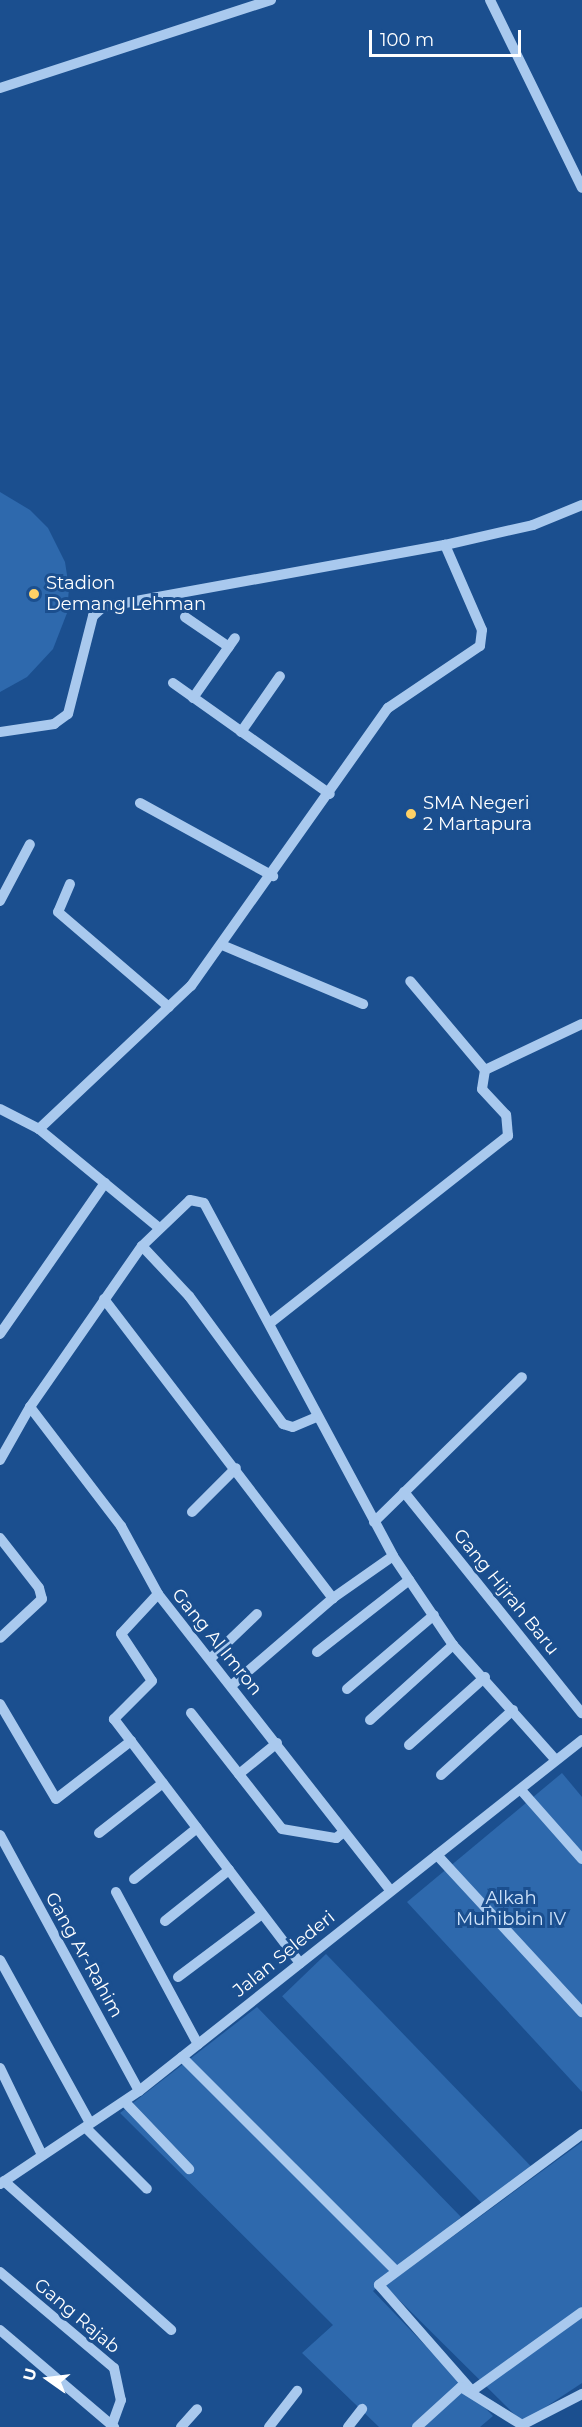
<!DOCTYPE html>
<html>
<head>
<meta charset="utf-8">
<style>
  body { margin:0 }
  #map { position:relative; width:582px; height:2427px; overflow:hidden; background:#1b4f8f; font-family:Montserrat,sans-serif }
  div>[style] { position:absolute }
  .green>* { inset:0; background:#2e69ad; transform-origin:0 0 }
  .minor>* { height:10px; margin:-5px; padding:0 5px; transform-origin:5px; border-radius:5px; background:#a9c9ee }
  .dots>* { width:16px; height:16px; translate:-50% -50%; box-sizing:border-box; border:3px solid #1b4f8f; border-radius:50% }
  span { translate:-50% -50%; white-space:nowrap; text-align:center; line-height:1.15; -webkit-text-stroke:6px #1b4f8f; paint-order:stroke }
  .poi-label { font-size:18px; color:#fff }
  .left { translate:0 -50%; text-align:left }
  .street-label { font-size:18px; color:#fff }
  .park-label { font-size:18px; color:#cfe3fa }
  .north { position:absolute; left:18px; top:2349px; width:60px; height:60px; -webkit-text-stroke:4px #1b4f8f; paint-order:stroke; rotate:284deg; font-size:16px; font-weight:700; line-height:24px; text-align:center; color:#fff }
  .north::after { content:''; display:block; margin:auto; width:21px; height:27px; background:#fff; clip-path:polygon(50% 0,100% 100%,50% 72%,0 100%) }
  .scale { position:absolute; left:369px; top:30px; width:152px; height:27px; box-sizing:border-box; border:3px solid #fff; border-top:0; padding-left:8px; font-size:18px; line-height:21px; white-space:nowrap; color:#fff; -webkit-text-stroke:4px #1b4f8f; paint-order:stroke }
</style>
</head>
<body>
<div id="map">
  <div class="green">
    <div style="clip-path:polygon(0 492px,30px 510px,48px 528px,65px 562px,69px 588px,67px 613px,53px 649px,27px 677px,0 692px)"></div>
    <div style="clip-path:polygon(562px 1773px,582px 1797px,582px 2092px,407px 1902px)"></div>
    <div style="left:326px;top:1954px;width:296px;height:61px;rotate:46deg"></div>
    <div style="clip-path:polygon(257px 2007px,461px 2217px,373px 2291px,493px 2416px,480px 2427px,379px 2427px,302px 2353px,333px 2325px,120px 2113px)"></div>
    <div style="clip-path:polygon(582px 2142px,582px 2383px,526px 2420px,518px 2418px,385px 2286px)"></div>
  </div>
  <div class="minor">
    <div style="left:490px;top:0;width:209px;rotate:63.9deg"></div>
    <div style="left:0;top:88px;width:285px;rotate:-18deg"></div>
    <div style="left:185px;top:617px;width:53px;rotate:34.3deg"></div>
    <div style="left:173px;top:683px;width:192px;rotate:35.3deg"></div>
    <div style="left:193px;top:698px;width:73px;rotate:-55deg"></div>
    <div style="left:0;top:732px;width:55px;rotate:-8.4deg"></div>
    <div style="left:54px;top:724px;width:17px;rotate:-36deg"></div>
    <div style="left:68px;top:714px;width:101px;rotate:-75.7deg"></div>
    <div style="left:93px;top:616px;width:13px;rotate:-42deg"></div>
    <div style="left:103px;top:607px;width:348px;rotate:-10.3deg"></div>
    <div style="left:445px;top:545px;width:90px;rotate:-12.8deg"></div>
    <div style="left:533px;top:525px;width:53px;rotate:-22.2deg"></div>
    <div style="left:241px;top:732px;width:68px;rotate:-55.1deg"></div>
    <div style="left:140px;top:803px;width:152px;rotate:28.8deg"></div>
    <div style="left:70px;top:884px;width:30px;rotate:113deg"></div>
    <div style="left:58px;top:912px;width:146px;rotate:40.6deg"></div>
    <div style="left:0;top:901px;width:64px;rotate:-62.2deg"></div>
    <div style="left:222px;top:945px;width:153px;rotate:22.7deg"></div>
    <div style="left:485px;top:1070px;width:107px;rotate:-25.4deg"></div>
    <div style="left:0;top:1109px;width:44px;rotate:27.1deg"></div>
    <div style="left:39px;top:1129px;width:154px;rotate:39.5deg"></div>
    <div style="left:39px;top:1129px;width:209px;rotate:-43.3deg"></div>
    <div style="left:191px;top:986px;width:341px;rotate:-54.7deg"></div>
    <div style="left:388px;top:708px;width:111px;rotate:-34deg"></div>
    <div style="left:480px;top:646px;width:16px;rotate:-83deg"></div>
    <div style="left:482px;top:630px;width:93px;rotate:-113.5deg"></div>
    <div style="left:142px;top:1246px;width:69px;rotate:46.8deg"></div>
    <div style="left:189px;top:1296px;width:159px;rotate:53.7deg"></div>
    <div style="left:283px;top:1424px;width:10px;rotate:17deg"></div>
    <div style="left:293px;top:1427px;width:25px;rotate:-23deg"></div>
    <div style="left:104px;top:1299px;width:377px;rotate:52.6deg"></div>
    <div style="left:270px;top:1323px;width:303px;rotate:-38.2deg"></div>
    <div style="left:508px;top:1136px;width:21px;rotate:-95deg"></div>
    <div style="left:506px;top:1115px;width:35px;rotate:-133deg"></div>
    <div style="left:482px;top:1089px;width:19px;rotate:-81deg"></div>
    <div style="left:485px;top:1070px;width:116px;rotate:-130.1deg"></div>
    <div style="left:0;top:1334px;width:184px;rotate:-55.2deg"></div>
    <div style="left:30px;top:1407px;width:150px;rotate:52.6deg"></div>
    <div style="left:121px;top:1526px;width:77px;rotate:61.4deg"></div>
    <div style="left:158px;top:1594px;width:376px;rotate:51.9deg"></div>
    <div style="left:0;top:1460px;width:61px;rotate:-60.5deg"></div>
    <div style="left:30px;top:1407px;width:196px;rotate:-55.2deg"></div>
    <div style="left:142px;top:1246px;width:66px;rotate:-43.8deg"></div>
    <div style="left:190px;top:1200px;width:14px;rotate:12deg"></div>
    <div style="left:204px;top:1203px;width:400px;rotate:61.8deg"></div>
    <div style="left:393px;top:1556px;width:107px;rotate:56deg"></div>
    <div style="left:453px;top:1645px;width:154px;rotate:48.2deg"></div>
    <div style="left:404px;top:1492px;width:284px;rotate:51.2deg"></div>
    <div style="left:192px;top:1512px;width:62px;rotate:-45deg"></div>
    <div style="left:374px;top:1522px;width:207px;rotate:-44.4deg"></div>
    <div style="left:0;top:1538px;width:63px;rotate:52deg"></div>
    <div style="left:39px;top:1588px;width:11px;rotate:75deg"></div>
    <div style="left:42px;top:1599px;width:57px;rotate:137.1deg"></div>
    <div style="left:158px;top:1594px;width:54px;rotate:132.8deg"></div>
    <div style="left:121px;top:1634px;width:56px;rotate:56.6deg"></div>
    <div style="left:152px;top:1681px;width:54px;rotate:135deg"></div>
    <div style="left:114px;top:1719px;width:307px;rotate:52.7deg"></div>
    <div style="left:317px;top:1652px;width:117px;rotate:-38deg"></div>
    <div style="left:210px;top:1659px;width:65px;rotate:-43.8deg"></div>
    <div style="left:232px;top:1685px;width:133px;rotate:-40.7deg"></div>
    <div style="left:333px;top:1598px;width:73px;rotate:-35deg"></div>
    <div style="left:347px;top:1689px;width:114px;rotate:-40.4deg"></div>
    <div style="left:0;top:1704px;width:110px;rotate:59.5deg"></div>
    <div style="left:56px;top:1799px;width:95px;rotate:-37.7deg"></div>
    <div style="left:191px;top:1713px;width:147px;rotate:51.9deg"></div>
    <div style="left:282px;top:1829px;width:55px;rotate:9.5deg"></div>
    <div style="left:336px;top:1838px;width:10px;rotate:-37deg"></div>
    <div style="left:370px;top:1720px;width:112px;rotate:-42.1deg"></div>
    <div style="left:409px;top:1745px;width:102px;rotate:-41.8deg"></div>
    <div style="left:239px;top:1774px;width:49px;rotate:-39.2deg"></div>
    <div style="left:441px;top:1775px;width:97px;rotate:-42.1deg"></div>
    <div style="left:521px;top:1790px;width:92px;rotate:48.5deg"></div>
    <div style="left:99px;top:1833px;width:81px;rotate:-38deg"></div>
    <div style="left:0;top:1835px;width:291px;rotate:61.5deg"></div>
    <div style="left:437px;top:1855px;width:214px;rotate:47.3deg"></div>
    <div style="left:134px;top:1879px;width:81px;rotate:-39deg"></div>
    <div style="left:116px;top:1892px;width:173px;rotate:61.7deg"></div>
    <div style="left:165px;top:1921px;width:82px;rotate:-38.6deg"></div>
    <div style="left:0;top:1960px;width:186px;rotate:61.1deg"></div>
    <div style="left:178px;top:1977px;width:105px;rotate:-36.9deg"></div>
    <div style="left:182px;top:2057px;width:301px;rotate:45deg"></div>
    <div style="left:0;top:2068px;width:97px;rotate:64.2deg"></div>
    <div style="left:125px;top:2102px;width:93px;rotate:46.3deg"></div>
    <div style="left:86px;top:2128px;width:86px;rotate:45deg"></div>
    <div style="left:582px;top:2134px;width:253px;rotate:143.4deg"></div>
    <div style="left:379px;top:2285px;width:141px;rotate:48.7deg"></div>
    <div style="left:472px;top:2391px;width:135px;rotate:-35.7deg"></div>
    <div style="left:4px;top:2181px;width:224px;rotate:41.7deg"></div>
    <div style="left:0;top:2184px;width:167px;rotate:-33.8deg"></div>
    <div style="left:139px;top:2091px;width:565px;rotate:-38.39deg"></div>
    <div style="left:0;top:2272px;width:149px;rotate:40.1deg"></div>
    <div style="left:114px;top:2368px;width:33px;rotate:78deg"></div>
    <div style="left:121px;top:2400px;width:27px;rotate:110deg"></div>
    <div style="left:0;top:2330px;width:150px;rotate:40.4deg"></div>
    <div style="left:181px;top:2427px;width:24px;rotate:-48deg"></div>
    <div style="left:269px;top:2427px;width:46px;rotate:-52.1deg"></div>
    <div style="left:348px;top:2427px;width:23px;rotate:-52deg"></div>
    <div style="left:417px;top:2427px;width:59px;rotate:-42.3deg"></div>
    <div style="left:461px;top:2387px;width:72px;rotate:31.9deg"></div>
    <div style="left:522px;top:2425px;width:68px;rotate:-27.3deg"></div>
  </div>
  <div class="dots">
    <div style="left:34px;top:594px;background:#ffd166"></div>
    <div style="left:411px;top:814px;background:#ffd166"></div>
  </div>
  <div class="poi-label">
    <span class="left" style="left:46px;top:594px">Stadion<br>Demang Lehman</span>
    <span class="left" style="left:423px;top:814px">SMA Negeri<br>2 Martapura</span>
  </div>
  <div class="street-label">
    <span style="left:506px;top:1592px;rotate:51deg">Gang Hijrah Baru</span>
    <span style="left:217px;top:1642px;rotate:51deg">Gang Al Imron</span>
    <span style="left:284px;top:1954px;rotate:-39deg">Jalan Selederi</span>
    <span style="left:84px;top:1955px;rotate:61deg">Gang Ar-Rahim</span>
    <span style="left:77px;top:2316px;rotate:40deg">Gang Rajab</span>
  </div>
  <div class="park-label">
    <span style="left:511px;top:1909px">Alkah<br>Muhibbin IV</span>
  </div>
  <div class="north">U</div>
  <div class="scale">100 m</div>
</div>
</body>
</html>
